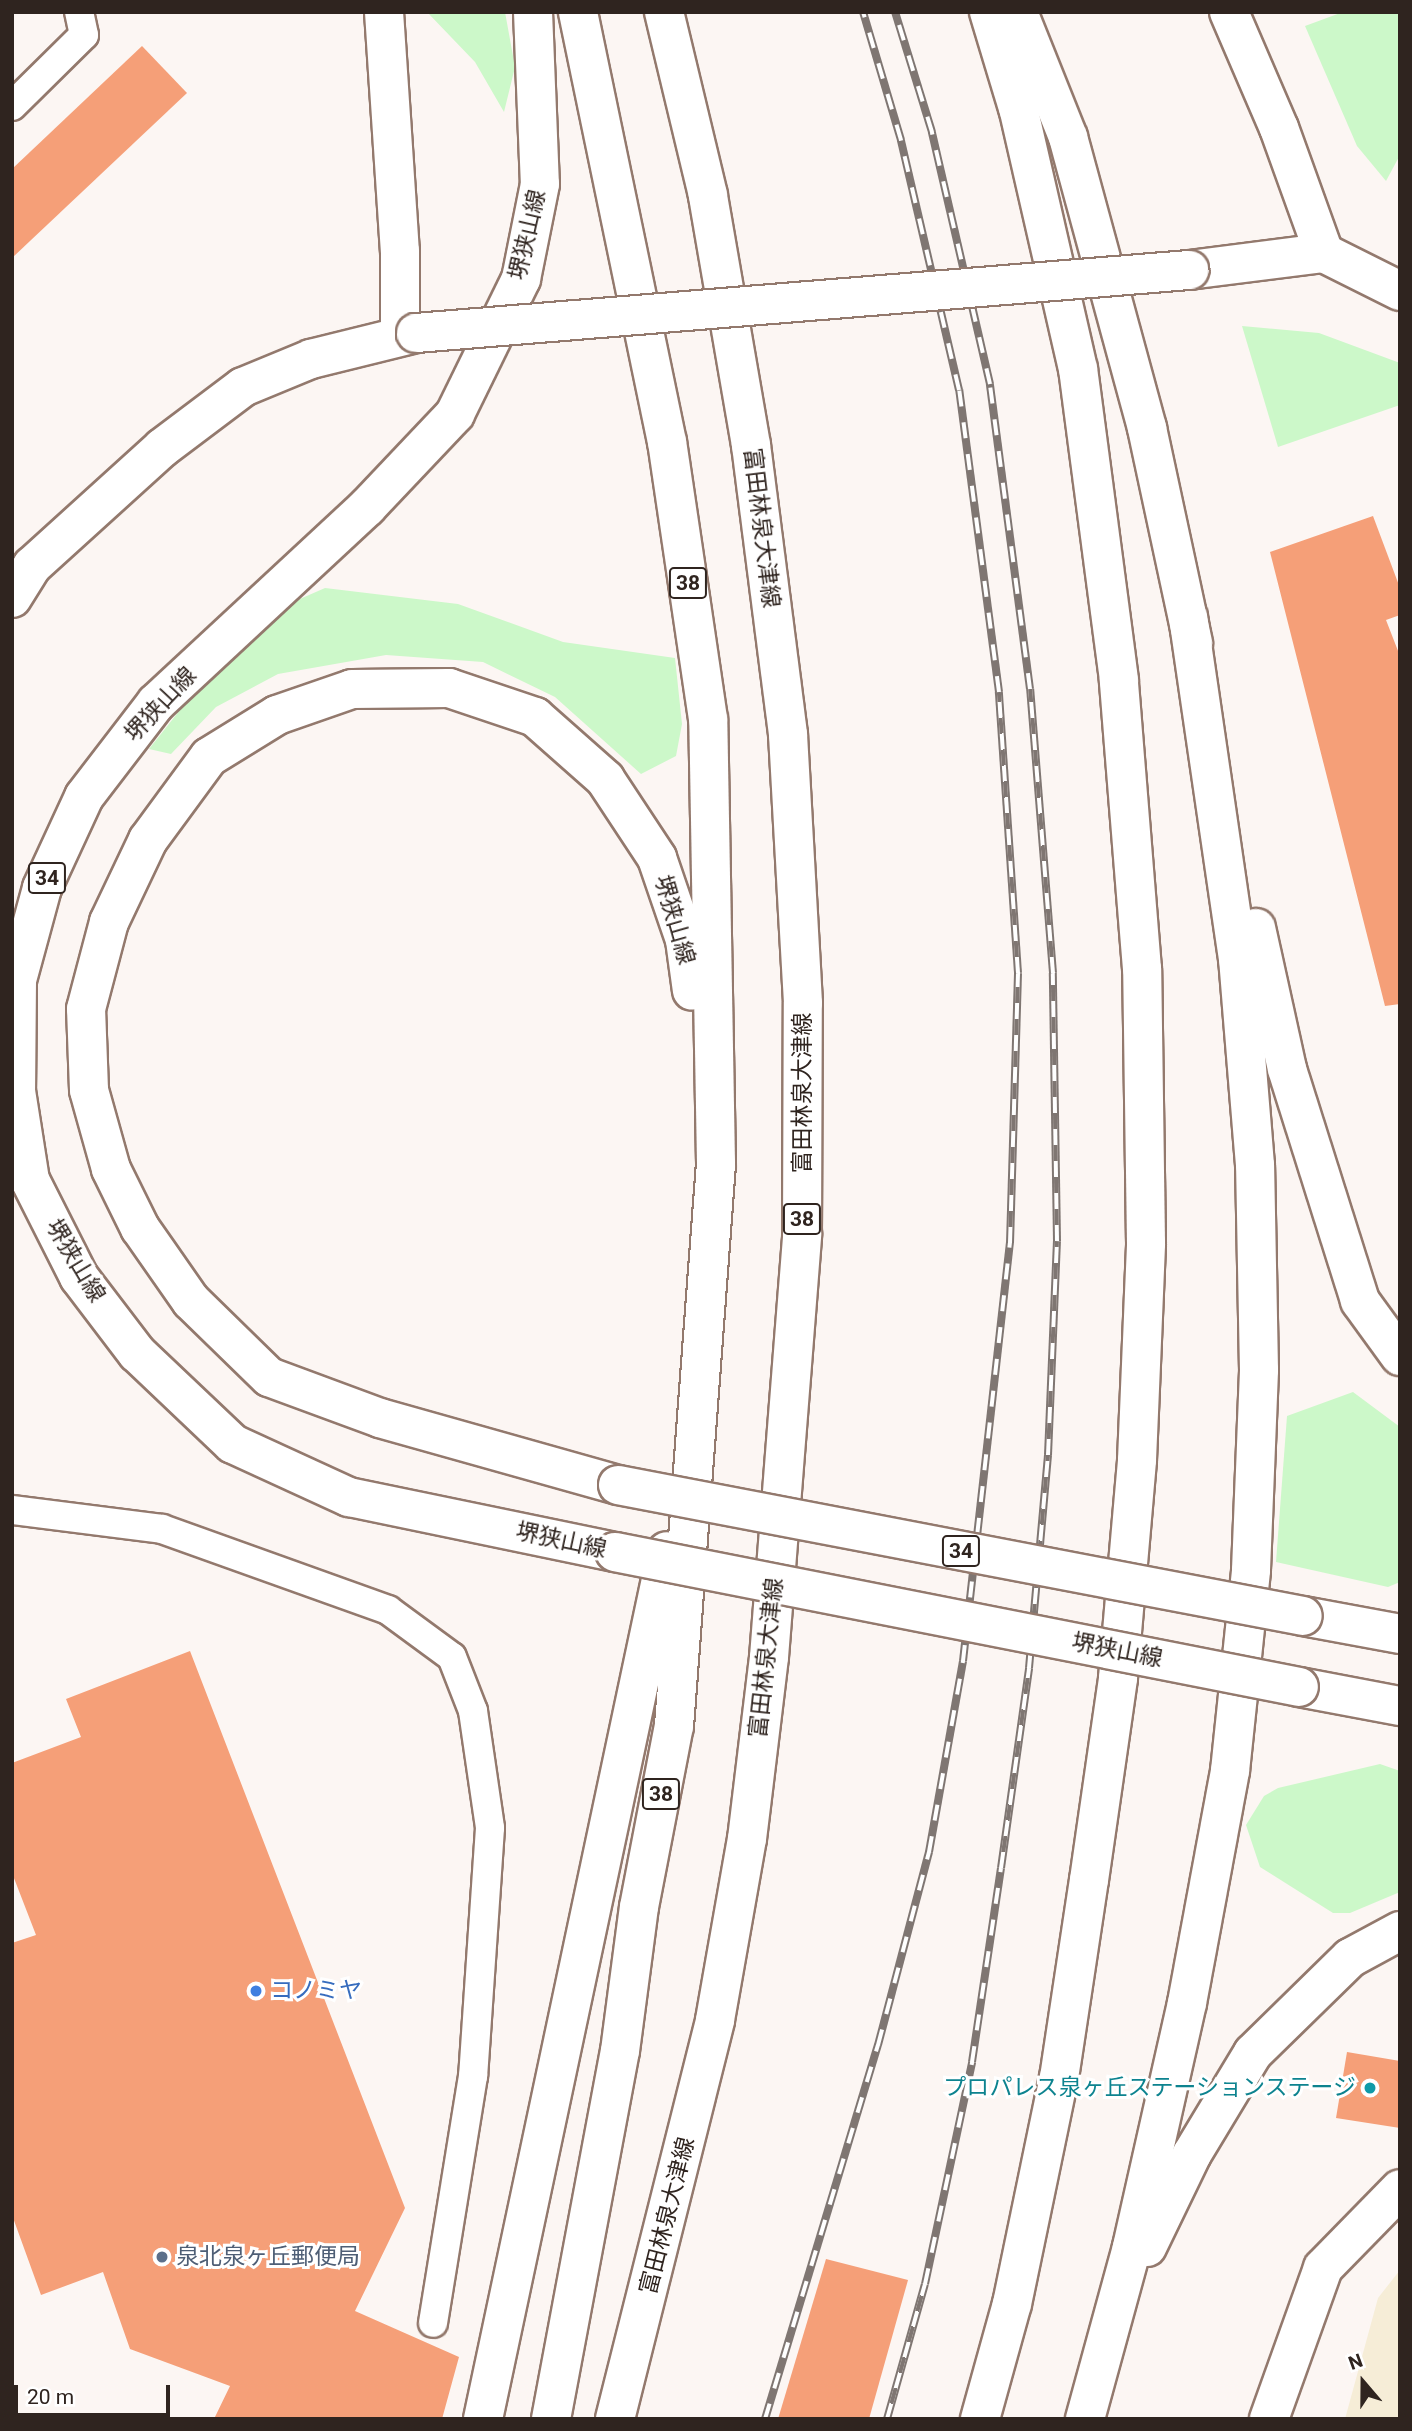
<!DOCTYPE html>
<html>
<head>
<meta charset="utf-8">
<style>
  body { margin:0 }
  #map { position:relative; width:1412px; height:2431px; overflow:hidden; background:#fcf6f3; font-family:Roboto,"Noto Sans JP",sans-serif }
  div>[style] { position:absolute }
  .commercial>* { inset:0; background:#f6edd7 }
  .green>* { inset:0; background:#ccf8c9 }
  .building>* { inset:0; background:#f59f78 }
  .roads { filter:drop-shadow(2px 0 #93796d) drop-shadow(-2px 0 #93796d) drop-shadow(0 2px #93796d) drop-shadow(0 -2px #93796d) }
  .service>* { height:28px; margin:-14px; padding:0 14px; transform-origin:14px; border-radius:14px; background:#fff }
  .tertiary>* { height:38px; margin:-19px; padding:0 19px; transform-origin:19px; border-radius:19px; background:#fff }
  .primary>* { height:38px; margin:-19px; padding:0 19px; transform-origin:19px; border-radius:19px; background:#fff }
  .rail>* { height:8px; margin-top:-4px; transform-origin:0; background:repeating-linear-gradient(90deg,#fff 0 16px,#7f7672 0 32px); box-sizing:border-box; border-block:2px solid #7f7672 }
  .bridges { filter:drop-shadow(2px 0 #93796d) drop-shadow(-2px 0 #93796d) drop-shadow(0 2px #93796d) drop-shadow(0 -2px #93796d) }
  .tertiary-bridge>* { height:38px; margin:-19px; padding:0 19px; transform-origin:19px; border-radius:19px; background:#fff }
  .primary-bridge>* { height:38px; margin:-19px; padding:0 19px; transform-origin:19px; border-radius:19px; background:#fff }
  .dots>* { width:19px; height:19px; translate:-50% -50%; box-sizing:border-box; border:4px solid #fff; border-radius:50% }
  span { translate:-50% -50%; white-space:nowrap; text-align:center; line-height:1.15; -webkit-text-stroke:6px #fff; paint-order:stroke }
  .shield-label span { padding:2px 5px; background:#fff; border:2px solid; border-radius:5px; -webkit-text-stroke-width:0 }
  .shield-label { font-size:21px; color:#2f241f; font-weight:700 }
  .street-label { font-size:23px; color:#2f241f }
  .shop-label { font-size:23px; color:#366cbe }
  .left { translate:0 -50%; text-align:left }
  .culture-label { font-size:23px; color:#0d838f }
  .right { translate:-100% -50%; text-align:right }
  .service-label { font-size:23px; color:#4e5e75 }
  .frame { position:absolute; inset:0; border:14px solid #2f241f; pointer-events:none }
  .north { position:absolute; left:1328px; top:2347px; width:70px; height:70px; -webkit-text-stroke:5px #fff; paint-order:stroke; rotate:340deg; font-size:19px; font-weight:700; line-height:28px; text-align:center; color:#2f241f }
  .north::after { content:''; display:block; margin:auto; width:24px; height:32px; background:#2f241f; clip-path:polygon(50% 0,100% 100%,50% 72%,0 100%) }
  .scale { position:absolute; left:14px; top:2385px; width:156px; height:32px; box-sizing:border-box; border:4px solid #2f241f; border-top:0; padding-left:9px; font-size:21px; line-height:24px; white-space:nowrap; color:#2f241f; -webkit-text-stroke:5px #fff; paint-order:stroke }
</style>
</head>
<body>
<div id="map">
  <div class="commercial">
    <div style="clip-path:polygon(1400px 2270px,1400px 2419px,1345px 2419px,1378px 2298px)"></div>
  </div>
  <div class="green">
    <div style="clip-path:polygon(427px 12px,505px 12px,515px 67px,504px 112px,475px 62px)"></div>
    <div style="clip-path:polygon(1343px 12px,1400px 12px,1400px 155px,1386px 181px,1357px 146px,1305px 26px)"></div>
    <div style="clip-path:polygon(1242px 326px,1319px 333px,1400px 363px,1400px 405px,1278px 447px)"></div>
    <div style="clip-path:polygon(325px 588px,458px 604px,563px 642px,675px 658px,682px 724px,676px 756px,641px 774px,555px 697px,483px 662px,386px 655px,278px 674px,216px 707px,171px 754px,149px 749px,199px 686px,293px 602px)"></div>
    <div style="clip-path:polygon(1353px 1392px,1400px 1427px,1400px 1582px,1388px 1587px,1276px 1562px,1287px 1416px)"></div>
    <div style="clip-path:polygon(1380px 1764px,1400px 1771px,1400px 1892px,1350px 1913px,1333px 1913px,1260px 1867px,1246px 1825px,1264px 1796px,1278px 1788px)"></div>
  </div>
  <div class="building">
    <div style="clip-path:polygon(142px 46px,187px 93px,12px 258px,12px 169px)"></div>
    <div style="clip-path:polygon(1373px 516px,1400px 588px,1400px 615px,1386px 620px,1400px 656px,1400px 1004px,1385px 1006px,1270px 552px)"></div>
    <div style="clip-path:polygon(190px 1651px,405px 2208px,355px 2311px,459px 2357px,442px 2419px,214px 2419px,230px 2386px,130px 2349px,103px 2272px,41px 2295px,12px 2215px,12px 1943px,36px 1935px,12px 1873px,12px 1763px,81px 1737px,66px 1699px)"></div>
    <div style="clip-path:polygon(1347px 2052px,1400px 2061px,1400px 2128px,1336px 2118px)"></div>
    <div style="clip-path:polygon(826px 2259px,908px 2280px,869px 2419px,778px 2419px)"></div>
  </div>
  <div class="roads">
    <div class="service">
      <div style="left:12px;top:106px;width:101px;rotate:-44.6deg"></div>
      <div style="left:84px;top:35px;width:24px;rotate:-102deg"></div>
      <div style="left:12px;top:1510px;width:151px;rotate:7.2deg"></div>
      <div style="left:162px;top:1529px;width:240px;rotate:19.7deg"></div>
      <div style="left:388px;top:1610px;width:79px;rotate:36.3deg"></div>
      <div style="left:452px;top:1657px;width:58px;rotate:68.7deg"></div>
      <div style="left:473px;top:1711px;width:118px;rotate:81.7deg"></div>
      <div style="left:490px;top:1828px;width:249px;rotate:93.9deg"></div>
      <div style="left:473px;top:2076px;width:250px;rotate:99.2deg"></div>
    </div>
    <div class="tertiary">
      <div style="left:384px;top:12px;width:240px;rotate:86.2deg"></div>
      <div style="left:400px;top:251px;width:84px;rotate:90deg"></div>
      <div style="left:1229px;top:12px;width:126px;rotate:66.7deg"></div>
      <div style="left:1279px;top:128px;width:133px;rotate:70.2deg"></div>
      <div style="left:1189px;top:270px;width:136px;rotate:-7.2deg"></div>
      <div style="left:1324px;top:253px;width:85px;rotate:26.6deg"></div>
      <div style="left:12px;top:598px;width:38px;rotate:-58deg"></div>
      <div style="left:32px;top:566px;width:176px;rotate:-42.2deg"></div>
      <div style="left:162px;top:448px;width:101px;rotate:-37deg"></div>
      <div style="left:243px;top:387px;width:74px;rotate:-22.4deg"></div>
      <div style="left:311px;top:359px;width:108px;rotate:-13.9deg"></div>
      <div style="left:1269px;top:2419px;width:160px;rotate:-70.3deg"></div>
      <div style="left:1323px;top:2268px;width:110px;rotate:-45.7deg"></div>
    </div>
    <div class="primary">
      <div style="left:533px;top:12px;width:172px;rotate:87.7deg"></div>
      <div style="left:540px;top:184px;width:97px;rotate:101.3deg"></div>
      <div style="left:521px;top:279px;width:150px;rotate:116.1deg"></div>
      <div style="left:455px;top:414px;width:128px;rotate:133.4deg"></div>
      <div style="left:367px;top:507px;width:288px;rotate:137.1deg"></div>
      <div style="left:156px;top:703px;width:118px;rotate:127.5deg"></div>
      <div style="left:84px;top:797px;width:100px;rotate:114.8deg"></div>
      <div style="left:42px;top:888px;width:95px;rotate:105.2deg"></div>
      <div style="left:17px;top:980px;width:111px;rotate:90.5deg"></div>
      <div style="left:16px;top:1091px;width:90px;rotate:81.1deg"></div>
      <div style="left:30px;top:1180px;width:109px;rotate:63.2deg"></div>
      <div style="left:79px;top:1277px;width:96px;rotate:52.7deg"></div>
      <div style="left:137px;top:1353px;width:132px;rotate:43.5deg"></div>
      <div style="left:233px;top:1444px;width:128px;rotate:24.6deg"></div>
      <div style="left:349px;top:1497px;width:272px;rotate:11.7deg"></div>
      <div style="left:1018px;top:12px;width:135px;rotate:68.2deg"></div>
      <div style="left:1068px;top:137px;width:302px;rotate:74.8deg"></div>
      <div style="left:1147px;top:428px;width:220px;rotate:77.9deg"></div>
      <div style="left:1256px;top:928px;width:144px;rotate:77.6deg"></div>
      <div style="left:1287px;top:1069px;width:243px;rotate:72.5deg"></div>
      <div style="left:1360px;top:1301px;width:68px;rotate:54deg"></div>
      <div style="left:618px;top:1485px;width:247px;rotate:-164.3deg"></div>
      <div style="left:380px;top:1418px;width:118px;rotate:-159.7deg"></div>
      <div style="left:269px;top:1377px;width:109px;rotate:-135.7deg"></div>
      <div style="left:191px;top:1301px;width:89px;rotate:-124.9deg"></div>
      <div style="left:140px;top:1228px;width:66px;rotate:-116.2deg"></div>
      <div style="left:111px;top:1169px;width:82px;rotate:-105.6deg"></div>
      <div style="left:89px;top:1090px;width:81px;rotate:-92.1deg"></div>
      <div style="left:86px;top:1009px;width:90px;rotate:-75.2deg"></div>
      <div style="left:109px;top:922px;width:91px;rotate:-64.6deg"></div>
      <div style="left:148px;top:840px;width:103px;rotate:-53.7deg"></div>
      <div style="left:209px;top:757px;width:80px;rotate:-31.7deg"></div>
      <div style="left:277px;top:715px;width:79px;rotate:-19.1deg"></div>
      <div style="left:352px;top:689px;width:97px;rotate:-0.6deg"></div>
      <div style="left:449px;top:688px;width:91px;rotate:18.6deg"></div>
      <div style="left:535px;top:717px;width:94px;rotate:41.5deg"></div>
      <div style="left:605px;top:779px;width:95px;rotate:56.6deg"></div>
      <div style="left:657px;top:858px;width:87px;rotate:71.1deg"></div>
      <div style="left:685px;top:940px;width:51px;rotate:82.2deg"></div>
      <div style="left:1303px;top:1616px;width:99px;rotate:10.5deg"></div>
      <div style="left:1299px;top:1687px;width:103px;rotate:10.7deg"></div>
      <div style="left:1147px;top:2247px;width:103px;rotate:-64.2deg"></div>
      <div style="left:1192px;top:2154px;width:118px;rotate:-58.9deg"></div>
      <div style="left:1253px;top:2053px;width:136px;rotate:-44.4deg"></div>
      <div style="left:1350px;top:1958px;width:57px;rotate:-28.4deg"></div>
      <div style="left:483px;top:2419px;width:887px;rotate:-78.03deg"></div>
      <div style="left:551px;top:2419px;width:374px;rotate:-79.4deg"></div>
      <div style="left:620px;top:2051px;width:145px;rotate:-82.5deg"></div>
      <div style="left:639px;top:1907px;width:184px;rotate:-79.1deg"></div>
      <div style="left:674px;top:1726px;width:565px;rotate:-85.73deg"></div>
      <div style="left:716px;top:1163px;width:444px;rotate:-91deg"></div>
      <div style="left:708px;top:719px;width:280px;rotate:-98.4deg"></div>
      <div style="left:667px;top:442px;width:439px;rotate:-101.7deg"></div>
      <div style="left:615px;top:2419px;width:411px;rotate:-75.9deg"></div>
      <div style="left:715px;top:2020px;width:184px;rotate:-80deg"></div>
      <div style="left:747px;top:1839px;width:183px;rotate:-83.1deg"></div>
      <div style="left:769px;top:1657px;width:425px;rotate:-85.5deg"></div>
      <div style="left:802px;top:1233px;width:230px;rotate:-89.8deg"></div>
      <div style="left:803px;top:1003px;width:269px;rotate:-93.2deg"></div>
      <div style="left:788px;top:734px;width:291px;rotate:-97.3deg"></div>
      <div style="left:751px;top:445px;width:254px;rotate:-99.8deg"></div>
      <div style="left:708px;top:195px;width:188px;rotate:-103.5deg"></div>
      <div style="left:980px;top:2419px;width:119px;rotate:-74.5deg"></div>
      <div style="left:1012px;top:2304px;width:231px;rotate:-78.3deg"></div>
      <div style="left:1059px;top:2078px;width:200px;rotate:-81.4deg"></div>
      <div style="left:1089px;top:1880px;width:204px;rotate:-81.8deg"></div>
      <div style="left:1118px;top:1678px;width:219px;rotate:-85deg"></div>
      <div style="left:1137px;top:1460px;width:217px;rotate:-87.6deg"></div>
      <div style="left:1146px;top:1243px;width:274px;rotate:-90.8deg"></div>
      <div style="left:1142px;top:969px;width:290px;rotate:-94.6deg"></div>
      <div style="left:1119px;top:680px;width:314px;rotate:-97.5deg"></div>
      <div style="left:1078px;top:369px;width:268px;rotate:-102.9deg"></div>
      <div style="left:1018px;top:108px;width:100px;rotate:-106.8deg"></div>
      <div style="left:1085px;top:2419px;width:178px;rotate:-74.7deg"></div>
      <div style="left:1132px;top:2247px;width:250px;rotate:-77.3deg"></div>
      <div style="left:1187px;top:2003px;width:236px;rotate:-79.5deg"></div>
      <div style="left:1230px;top:1771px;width:202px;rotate:-84deg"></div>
      <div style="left:1251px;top:1570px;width:200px;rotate:-87.7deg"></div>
      <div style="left:1259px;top:1370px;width:205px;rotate:-91.1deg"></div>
      <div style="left:1255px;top:1165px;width:207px;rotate:-94.7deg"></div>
      <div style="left:1238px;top:959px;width:346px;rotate:-98.3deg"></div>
    </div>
  </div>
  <div class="rail">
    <div style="left:765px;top:2419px;width:391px;rotate:-73.2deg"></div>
    <div style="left:878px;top:2045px;width:200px;rotate:-75.2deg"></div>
    <div style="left:929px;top:1852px;width:194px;rotate:-79.9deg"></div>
    <div style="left:963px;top:1661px;width:421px;rotate:-83.6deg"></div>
    <div style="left:1010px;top:1243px;width:270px;rotate:-88.3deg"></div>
    <div style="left:1018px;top:973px;width:282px;rotate:-93.9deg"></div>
    <div style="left:999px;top:692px;width:305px;rotate:-97.5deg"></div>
    <div style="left:959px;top:390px;width:257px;rotate:-103.1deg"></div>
    <div style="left:901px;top:140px;width:134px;rotate:-106.5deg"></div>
    <div style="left:887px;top:2419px;width:140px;rotate:-74.3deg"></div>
    <div style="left:925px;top:2284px;width:227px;rotate:-78deg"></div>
    <div style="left:972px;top:2062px;width:196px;rotate:-81.5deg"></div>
    <div style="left:1001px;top:1868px;width:202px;rotate:-82deg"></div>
    <div style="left:1029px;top:1668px;width:214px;rotate:-84.9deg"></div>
    <div style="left:1048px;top:1455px;width:214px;rotate:-87.6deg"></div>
    <div style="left:1057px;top:1241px;width:268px;rotate:-90.9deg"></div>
    <div style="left:1053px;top:973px;width:285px;rotate:-94.6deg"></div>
    <div style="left:1030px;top:689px;width:308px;rotate:-97.5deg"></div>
    <div style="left:990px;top:384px;width:259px;rotate:-103deg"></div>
    <div style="left:932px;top:132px;width:126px;rotate:-107.1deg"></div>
  </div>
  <div class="bridges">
    <div class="tertiary-bridge">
      <div style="left:416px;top:333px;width:776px;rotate:-4.66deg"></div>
    </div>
    <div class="primary-bridge">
      <div style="left:618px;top:1485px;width:697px;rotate:10.83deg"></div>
      <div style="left:615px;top:1552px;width:697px;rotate:11.16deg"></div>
    </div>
  </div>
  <div class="dots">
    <div style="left:256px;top:1991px;background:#3f7fe0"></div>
    <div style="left:1370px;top:2088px;background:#0f9aa8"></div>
    <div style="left:162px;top:2257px;background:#5c6f8a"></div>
  </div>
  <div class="shield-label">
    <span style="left:688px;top:583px">38</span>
    <span style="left:47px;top:878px">34</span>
    <span style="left:802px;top:1219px">38</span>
    <span style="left:961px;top:1551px">34</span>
    <span style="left:661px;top:1794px">38</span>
  </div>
  <div class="street-label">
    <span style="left:528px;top:235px;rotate:-77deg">堺狭山線</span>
    <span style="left:761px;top:528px;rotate:83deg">富田林泉大津線</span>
    <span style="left:161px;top:705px;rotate:-47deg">堺狭山線</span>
    <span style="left:674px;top:920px;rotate:74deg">堺狭山線</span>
    <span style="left:803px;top:1093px;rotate:-90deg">富田林泉大津線</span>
    <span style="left:75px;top:1261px;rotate:59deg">堺狭山線</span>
    <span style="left:561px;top:1541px;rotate:12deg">堺狭山線</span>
    <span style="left:1117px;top:1651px;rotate:11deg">堺狭山線</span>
    <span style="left:767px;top:1658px;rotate:-84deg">富田林泉大津線</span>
    <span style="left:668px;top:2216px;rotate:-76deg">富田林泉大津線</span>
  </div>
  <div class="shop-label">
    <span class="left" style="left:270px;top:1991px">コノミヤ</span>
  </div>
  <div class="culture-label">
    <span class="right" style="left:1356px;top:2088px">プロパレス泉ヶ丘ステーションステージ</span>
  </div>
  <div class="service-label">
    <span class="left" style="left:176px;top:2257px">泉北泉ヶ丘郵便局</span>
  </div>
  <div class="frame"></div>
  <div class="north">N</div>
  <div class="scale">20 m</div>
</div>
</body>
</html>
